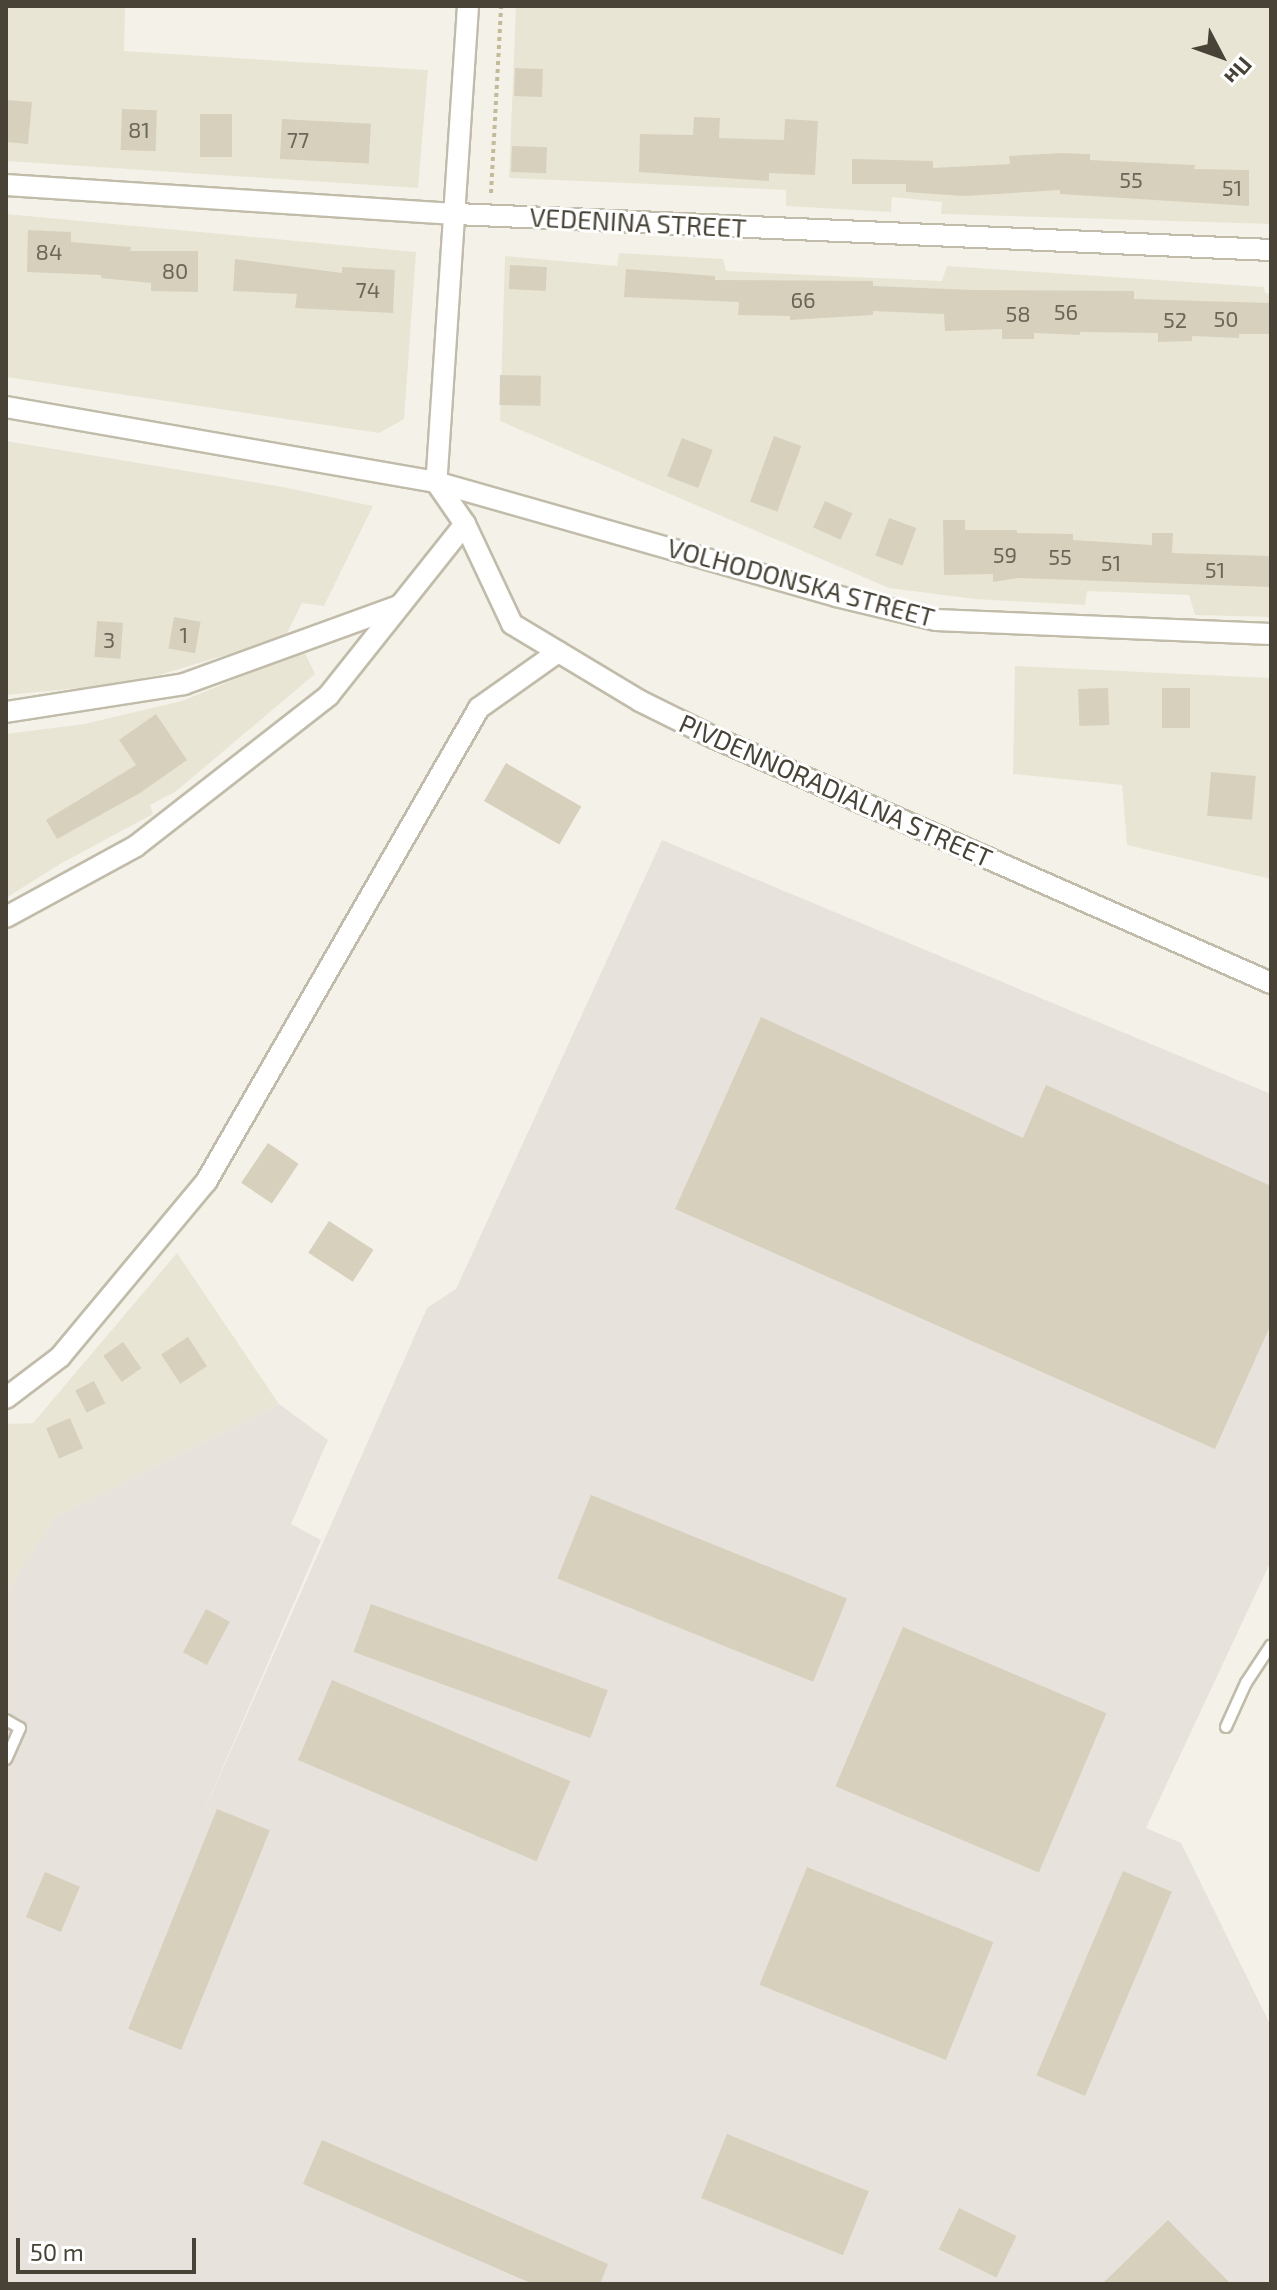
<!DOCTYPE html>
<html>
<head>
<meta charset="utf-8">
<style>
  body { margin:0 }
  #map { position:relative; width:1277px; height:2290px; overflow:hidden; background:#f4f2e8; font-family:"Exo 2",sans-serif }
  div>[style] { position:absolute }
  .residential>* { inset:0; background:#e9e5d5 }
  .industrial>* { inset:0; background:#e7e3dc }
  .building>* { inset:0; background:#d7d0bc; transform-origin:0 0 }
  .path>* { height:4px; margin-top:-2px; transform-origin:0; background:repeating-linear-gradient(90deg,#c3ba9a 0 4px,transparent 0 8px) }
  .roads { filter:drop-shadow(2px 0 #c1bca9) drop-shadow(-2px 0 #c1bca9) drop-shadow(0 2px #c1bca9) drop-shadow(0 -2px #c1bca9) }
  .service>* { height:10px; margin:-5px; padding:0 5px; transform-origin:5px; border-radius:5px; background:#fff }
  .minor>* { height:20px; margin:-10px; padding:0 10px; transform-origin:10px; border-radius:10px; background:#fff }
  span { translate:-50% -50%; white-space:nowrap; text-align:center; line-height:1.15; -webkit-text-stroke:6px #fff; paint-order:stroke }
  .number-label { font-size:22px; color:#6c6658 }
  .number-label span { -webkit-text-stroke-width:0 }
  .street-label { font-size:26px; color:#484336 }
  .frame { position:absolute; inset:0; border:8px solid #484336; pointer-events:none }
  .north { position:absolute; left:1181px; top:16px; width:80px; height:80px; -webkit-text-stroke:6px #fff; paint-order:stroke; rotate:131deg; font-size:22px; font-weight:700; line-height:32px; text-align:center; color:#484336 }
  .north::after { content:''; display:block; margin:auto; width:28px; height:36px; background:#484336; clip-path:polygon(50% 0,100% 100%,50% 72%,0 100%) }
  .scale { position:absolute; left:16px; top:2238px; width:180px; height:36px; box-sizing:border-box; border:4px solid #484336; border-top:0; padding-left:10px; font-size:24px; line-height:28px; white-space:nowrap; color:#484336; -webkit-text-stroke:6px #fff; paint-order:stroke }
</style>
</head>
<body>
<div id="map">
  <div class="residential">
    <div style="clip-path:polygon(6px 6px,125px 6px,124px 51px,428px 70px,418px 188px,6px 161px)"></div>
    <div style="clip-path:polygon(516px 6px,1271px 6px,1271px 224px,941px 214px,942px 202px,892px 197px,891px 212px,786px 206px,786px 190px,509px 178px)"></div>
    <div style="clip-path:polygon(6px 214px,416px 252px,404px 419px,379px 433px,6px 377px)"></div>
    <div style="clip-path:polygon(619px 253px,723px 259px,726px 271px,942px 281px,947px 266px,1264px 287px,1265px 293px,1271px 294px,1271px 617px,1195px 615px,1189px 595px,1087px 591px,1085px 605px,974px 599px,889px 588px,500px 421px,505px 256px,617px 266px)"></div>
    <div style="clip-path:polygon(6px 441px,283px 487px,373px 506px,324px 606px,302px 603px,285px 637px,159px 675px,91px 687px,6px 695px)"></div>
    <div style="clip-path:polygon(304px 651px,315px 674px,175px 792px,150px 805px,153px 814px,60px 864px,6px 898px,6px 734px,84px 724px,182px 701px)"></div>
    <div style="clip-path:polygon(1015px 666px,1271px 678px,1271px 879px,1127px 845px,1122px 785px,1013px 774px)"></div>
    <div style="clip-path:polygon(177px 1253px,279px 1404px,56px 1517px,6px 1594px,6px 1424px,33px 1423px)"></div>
  </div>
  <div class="industrial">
    <div style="clip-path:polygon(662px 840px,1271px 1094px,1271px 1561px,1146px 1828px,1181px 1843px,1271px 2026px,1271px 2284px,6px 2284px,6px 1594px,55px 1517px,279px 1404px,328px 1440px,291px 1524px,321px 1540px,198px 1825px,427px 1308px,456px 1289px)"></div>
  </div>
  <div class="building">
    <div style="left:515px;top:68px;width:28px;height:28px;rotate:2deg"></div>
    <div style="clip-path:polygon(6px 100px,32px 102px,28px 144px,6px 142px)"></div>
    <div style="left:122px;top:109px;width:35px;height:41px;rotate:2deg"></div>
    <div style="left:232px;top:114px;width:43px;height:32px;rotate:90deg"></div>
    <div style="clip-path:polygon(694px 117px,720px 118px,719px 138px,784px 140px,785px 119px,818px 121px,815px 175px,769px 173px,769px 181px,639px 172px,640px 134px,693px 135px)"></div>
    <div style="left:282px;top:119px;width:89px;height:40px;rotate:3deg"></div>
    <div style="left:512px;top:146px;width:35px;height:26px;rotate:2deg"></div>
    <div style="clip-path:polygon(1061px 153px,1090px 154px,1090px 160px,1195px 165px,1194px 169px,1249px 170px,1249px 206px,1060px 194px,1060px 190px,964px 196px,906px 192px,906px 184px,852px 184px,852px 159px,933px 161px,933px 168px,1010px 164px,1009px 156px)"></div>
    <div style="clip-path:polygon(28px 230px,71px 232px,71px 242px,131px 247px,130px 251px,198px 251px,198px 292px,151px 291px,151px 283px,101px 278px,101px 275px,27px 272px)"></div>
    <div style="clip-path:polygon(235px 259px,342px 273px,342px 267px,395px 270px,393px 313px,295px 308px,297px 294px,233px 291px)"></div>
    <div style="left:510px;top:265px;width:37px;height:24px;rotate:3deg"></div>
    <div style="clip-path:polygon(626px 269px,715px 276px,715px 280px,873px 281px,873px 286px,972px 290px,1134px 291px,1134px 299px,1271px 303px,1271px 334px,1239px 334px,1239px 338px,1192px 336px,1192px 341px,1158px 342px,1158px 333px,1080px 332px,1080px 335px,1034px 333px,1034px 339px,1002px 339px,1002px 329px,945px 331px,944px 314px,873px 311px,873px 315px,790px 320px,790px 316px,738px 315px,739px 302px,624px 297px)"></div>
    <div style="left:500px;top:375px;width:41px;height:30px;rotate:1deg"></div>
    <div style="left:774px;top:436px;width:29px;height:70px;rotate:20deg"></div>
    <div style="left:682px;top:438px;width:33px;height:41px;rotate:21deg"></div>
    <div style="left:825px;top:501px;width:30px;height:29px;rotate:24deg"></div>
    <div style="left:889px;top:518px;width:29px;height:40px;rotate:20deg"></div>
    <div style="clip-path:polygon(943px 520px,965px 520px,965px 530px,1017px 530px,1017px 533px,1073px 534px,1073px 540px,1152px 545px,1152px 533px,1173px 533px,1172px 553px,1271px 556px,1271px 587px,1018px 578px,993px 582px,993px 574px,944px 575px)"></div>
    <div style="left:174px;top:617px;width:27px;height:32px;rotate:10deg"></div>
    <div style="left:97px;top:621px;width:26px;height:36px;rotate:4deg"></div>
    <div style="left:1108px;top:688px;width:37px;height:30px;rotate:88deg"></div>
    <div style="left:1162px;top:688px;width:28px;height:40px"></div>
    <div style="clip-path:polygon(156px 714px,187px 760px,140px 793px,57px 839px,46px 820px,136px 765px,119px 740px)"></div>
    <div style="left:506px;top:763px;width:87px;height:44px;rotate:30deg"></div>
    <div style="left:1211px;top:772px;width:45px;height:44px;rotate:5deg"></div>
    <div style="clip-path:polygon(761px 1017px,1023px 1138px,1046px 1085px,1271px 1186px,1271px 1324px,1215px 1449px,675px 1209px)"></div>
    <div style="left:268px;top:1143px;width:37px;height:48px;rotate:34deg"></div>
    <div style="left:329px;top:1221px;width:53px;height:38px;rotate:33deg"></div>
    <div style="left:188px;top:1337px;width:35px;height:32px;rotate:57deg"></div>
    <div style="left:123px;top:1342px;width:32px;height:24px;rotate:55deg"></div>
    <div style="left:94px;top:1381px;width:25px;height:21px;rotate:63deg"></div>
    <div style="left:70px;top:1418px;width:33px;height:26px;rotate:67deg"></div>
    <div style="left:591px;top:1495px;width:276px;height:90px;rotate:22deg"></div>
    <div style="left:371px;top:1604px;width:252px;height:51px;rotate:20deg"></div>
    <div style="left:206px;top:1609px;width:27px;height:49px;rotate:28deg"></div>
    <div style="left:903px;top:1627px;width:221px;height:173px;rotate:23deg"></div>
    <div style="left:332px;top:1680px;width:259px;height:87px;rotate:23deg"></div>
    <div style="left:217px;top:1809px;width:57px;height:237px;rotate:22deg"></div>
    <div style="left:807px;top:1867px;width:201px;height:127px;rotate:22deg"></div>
    <div style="left:1123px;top:1871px;width:53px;height:222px;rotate:23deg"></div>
    <div style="left:45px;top:1872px;width:38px;height:49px;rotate:23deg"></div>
    <div style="left:727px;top:2134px;width:153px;height:69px;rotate:22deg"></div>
    <div style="clip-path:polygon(322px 2140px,608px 2264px,600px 2284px,533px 2284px,303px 2184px)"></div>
    <div style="left:959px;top:2208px;width:64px;height:46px;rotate:26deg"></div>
    <div style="clip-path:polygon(1168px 2220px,1231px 2284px,1102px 2284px)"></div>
  </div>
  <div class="path">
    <div style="left:491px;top:193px;width:187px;rotate:-86.9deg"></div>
  </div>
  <div class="roads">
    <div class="service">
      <div style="left:6px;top:1720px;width:16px;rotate:30deg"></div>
      <div style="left:20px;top:1728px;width:34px;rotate:114deg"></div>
      <div style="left:1226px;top:1727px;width:48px;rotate:-65.6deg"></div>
      <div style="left:1246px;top:1683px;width:45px;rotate:-56.7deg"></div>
    </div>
    <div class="minor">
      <div style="left:468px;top:6px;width:477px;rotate:93.8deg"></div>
      <div style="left:436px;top:482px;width:51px;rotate:55.4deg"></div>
      <div style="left:465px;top:524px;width:110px;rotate:64.8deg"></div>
      <div style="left:512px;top:624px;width:149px;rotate:31deg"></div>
      <div style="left:640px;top:701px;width:84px;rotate:26.3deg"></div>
      <div style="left:715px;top:738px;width:608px;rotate:23.78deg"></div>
      <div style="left:6px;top:185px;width:451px;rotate:3.7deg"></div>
      <div style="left:456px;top:214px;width:816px;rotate:2.53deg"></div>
      <div style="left:6px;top:407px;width:436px;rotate:9.9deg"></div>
      <div style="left:436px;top:482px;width:416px;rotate:15.9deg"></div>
      <div style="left:836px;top:596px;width:103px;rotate:13.5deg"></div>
      <div style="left:936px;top:620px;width:335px;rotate:2.4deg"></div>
      <div style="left:6px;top:712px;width:180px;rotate:-8.9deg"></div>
      <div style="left:184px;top:684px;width:228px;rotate:-20deg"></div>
      <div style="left:6px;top:917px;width:148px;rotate:-28.6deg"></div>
      <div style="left:136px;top:846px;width:245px;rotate:-38deg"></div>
      <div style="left:329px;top:695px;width:218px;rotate:-51.5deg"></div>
      <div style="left:6px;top:1398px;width:68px;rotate:-37.2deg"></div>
      <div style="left:60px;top:1357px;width:228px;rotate:-50.2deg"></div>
      <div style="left:206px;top:1182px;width:547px;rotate:-60.06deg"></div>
      <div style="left:479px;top:708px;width:97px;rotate:-35.3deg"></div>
    </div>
  </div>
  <div class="number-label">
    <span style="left:139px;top:130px">81</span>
    <span style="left:298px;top:140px">77</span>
    <span style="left:1131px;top:180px">55</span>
    <span style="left:1232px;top:188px">51</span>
    <span style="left:49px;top:252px">84</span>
    <span style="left:175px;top:271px">80</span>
    <span style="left:368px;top:290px">74</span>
    <span style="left:803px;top:300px">66</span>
    <span style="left:1066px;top:312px">56</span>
    <span style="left:1018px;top:314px">58</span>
    <span style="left:1226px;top:319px">50</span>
    <span style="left:1175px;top:320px">52</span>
    <span style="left:1005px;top:555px">59</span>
    <span style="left:1060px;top:557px">55</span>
    <span style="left:1111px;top:563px">51</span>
    <span style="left:1215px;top:570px">51</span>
    <span style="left:184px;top:635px">1</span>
    <span style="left:109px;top:640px">3</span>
  </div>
  <div class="street-label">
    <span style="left:638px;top:222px;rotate:3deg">VEDENINA STREET</span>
    <span style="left:801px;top:582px;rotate:15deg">VOLHODONSKA STREET</span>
    <span style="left:836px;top:790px;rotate:24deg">PIVDENNORADIALNA STREET</span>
  </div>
  <div class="frame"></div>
  <div class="north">Пн</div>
  <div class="scale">50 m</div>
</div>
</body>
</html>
